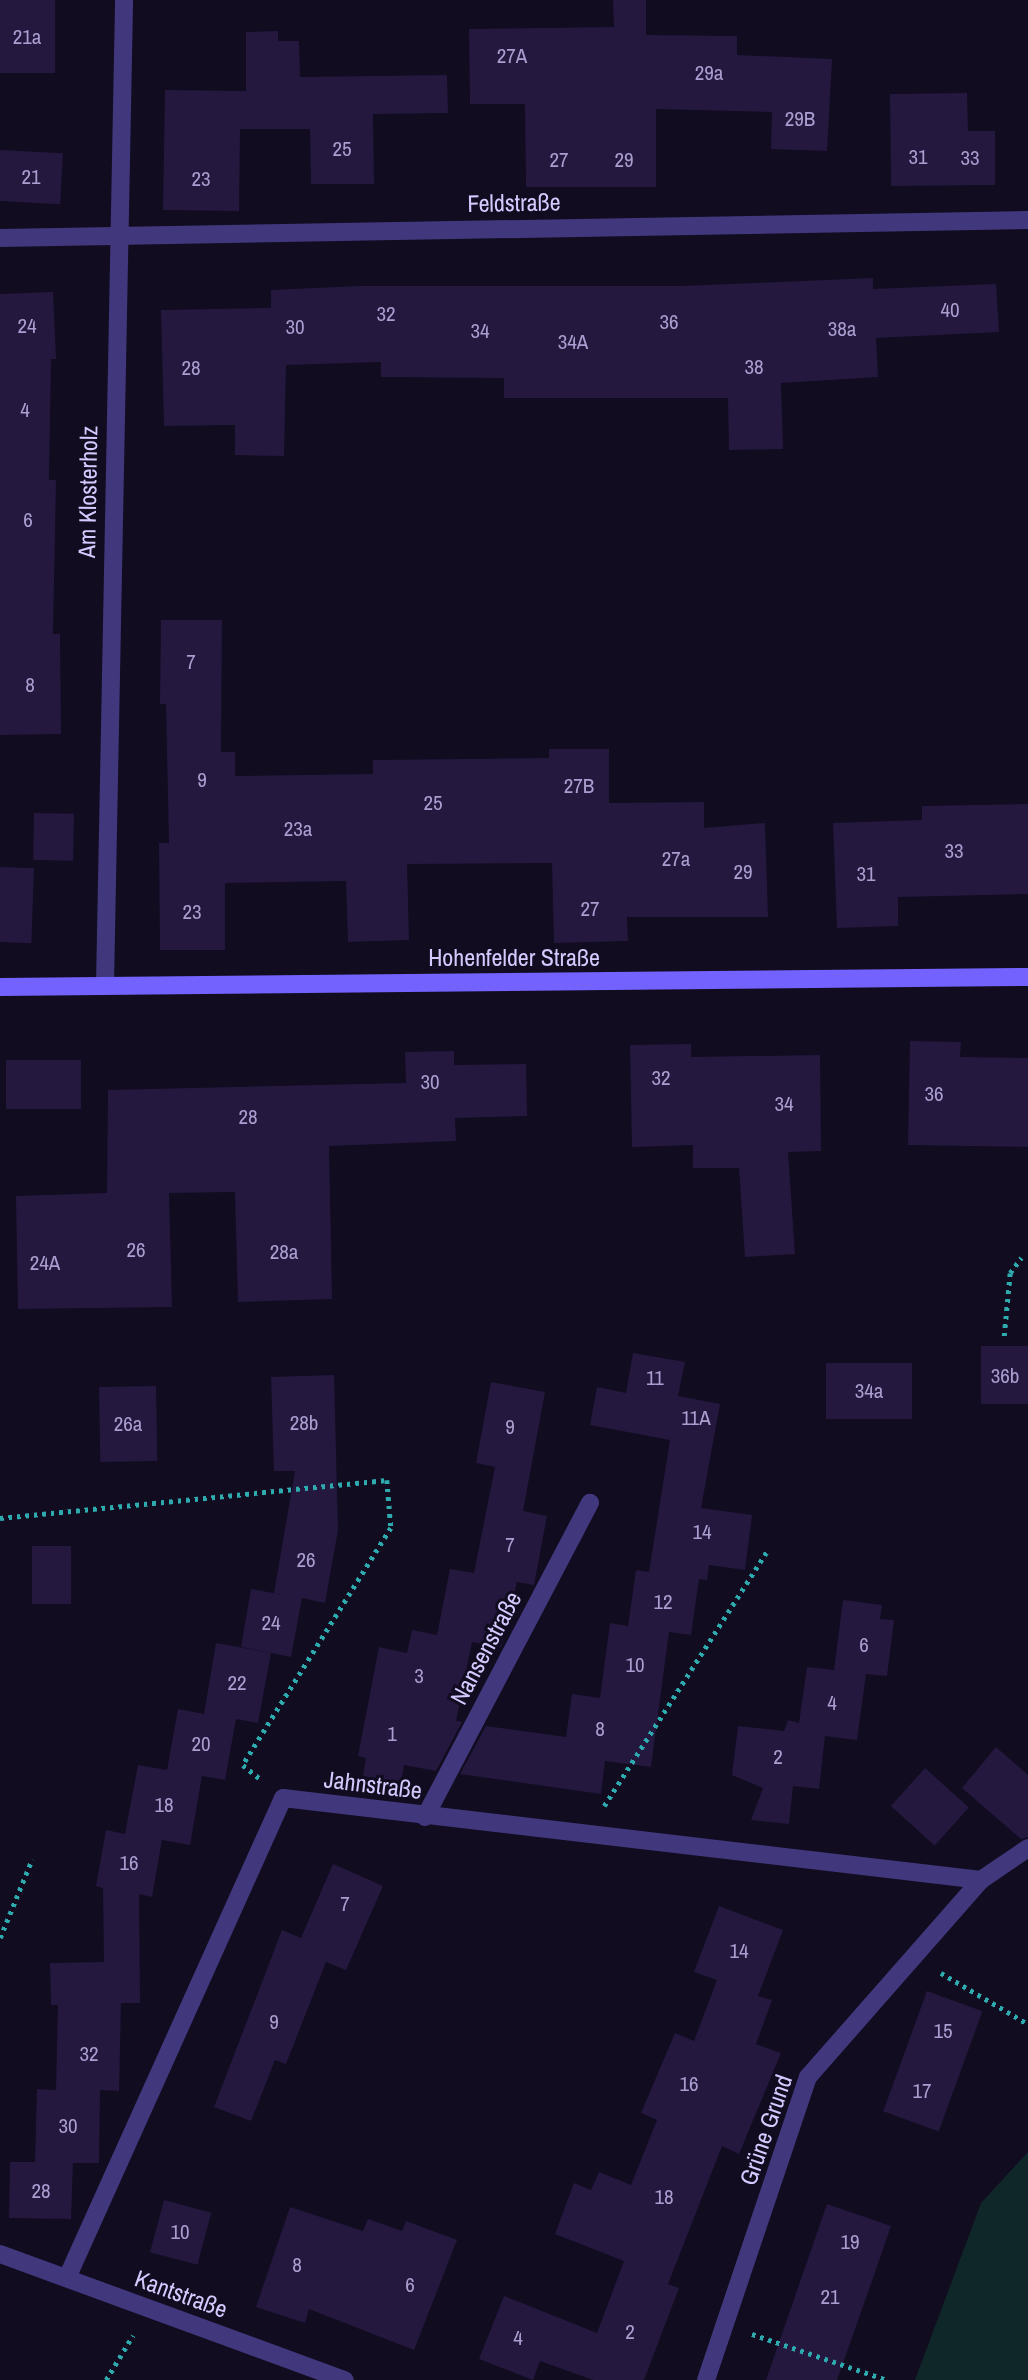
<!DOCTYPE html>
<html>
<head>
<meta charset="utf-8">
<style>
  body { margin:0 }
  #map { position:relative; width:1028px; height:2380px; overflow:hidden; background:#110c1f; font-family:"Archivo Narrow",sans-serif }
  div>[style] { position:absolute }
  .green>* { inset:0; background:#0f2728 }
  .building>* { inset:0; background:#24183f; transform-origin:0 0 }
  .path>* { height:4.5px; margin-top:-2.25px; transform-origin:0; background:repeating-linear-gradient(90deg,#2eabaf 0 3.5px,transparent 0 8.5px) }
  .street>* { height:18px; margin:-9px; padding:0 9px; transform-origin:9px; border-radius:9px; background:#41377d }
  .secondary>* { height:18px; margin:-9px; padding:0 9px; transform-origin:9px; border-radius:9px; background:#7462fe }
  span { translate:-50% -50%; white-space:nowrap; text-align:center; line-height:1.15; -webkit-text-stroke:6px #110c1f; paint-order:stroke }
  .number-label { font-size:21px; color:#a99ecf }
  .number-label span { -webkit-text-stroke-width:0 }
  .street-label { font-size:24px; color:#d5caff }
</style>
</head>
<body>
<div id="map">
  <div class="green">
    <div style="clip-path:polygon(1028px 2152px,1028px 2380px,915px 2380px,981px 2203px)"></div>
  </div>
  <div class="building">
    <div style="left:0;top:0;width:55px;height:73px"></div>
    <div style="clip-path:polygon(613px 0,646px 0,646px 35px,737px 36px,737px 55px,832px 59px,827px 151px,771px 149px,772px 112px,656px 109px,656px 187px,526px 187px,525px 104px,470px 104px,469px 29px,614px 27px)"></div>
    <div style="clip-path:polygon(278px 31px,278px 41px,299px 41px,300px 77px,447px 75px,448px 113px,373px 114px,374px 184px,311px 184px,310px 129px,240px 129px,239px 211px,163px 210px,165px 90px,246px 91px,246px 32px)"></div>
    <div style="clip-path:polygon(967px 93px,968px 131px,995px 131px,995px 185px,891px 186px,890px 94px)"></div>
    <div style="left:0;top:150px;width:63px;height:51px;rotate:3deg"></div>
    <div style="clip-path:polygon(873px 278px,873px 289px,996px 284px,999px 332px,876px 338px,878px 377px,781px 383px,783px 449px,729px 450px,728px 398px,504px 398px,504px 378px,381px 377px,381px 362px,286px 365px,284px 456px,235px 455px,235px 425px,164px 426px,161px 310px,271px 308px,271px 290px,360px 286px,683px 286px)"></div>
    <div style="clip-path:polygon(53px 292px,56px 359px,51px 359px,49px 480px,56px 480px,53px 634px,60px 634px,61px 734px,0 735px,0 294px)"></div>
    <div style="clip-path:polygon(161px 620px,222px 620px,221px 752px,235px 752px,235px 776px,373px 774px,373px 760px,549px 758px,549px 749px,609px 749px,609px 803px,704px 802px,704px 828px,765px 823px,768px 917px,627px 917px,628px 941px,554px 943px,552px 863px,407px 864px,409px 940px,348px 942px,346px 881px,225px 883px,225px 950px,160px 950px,159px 843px,169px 843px,166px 704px,160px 704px)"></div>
    <div style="clip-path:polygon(1028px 804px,1028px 894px,898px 897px,898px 926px,837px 928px,833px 823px,922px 820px,922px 806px)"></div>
    <div style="left:34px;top:813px;width:40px;height:47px;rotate:1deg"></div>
    <div style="left:0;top:867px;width:34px;height:75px;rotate:2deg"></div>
    <div style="clip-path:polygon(910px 1041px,961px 1042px,960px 1057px,1028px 1058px,1028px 1147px,908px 1145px)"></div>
    <div style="clip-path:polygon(691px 1044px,691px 1057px,820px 1055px,821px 1151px,788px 1152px,795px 1254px,745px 1257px,739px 1168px,693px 1168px,693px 1145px,632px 1147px,630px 1045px)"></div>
    <div style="clip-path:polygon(454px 1051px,454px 1065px,526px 1064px,527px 1116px,455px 1118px,456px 1141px,329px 1146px,332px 1299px,238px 1302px,235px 1192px,169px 1193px,172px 1307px,18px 1309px,16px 1196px,107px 1193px,108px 1090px,406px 1083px,405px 1052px)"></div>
    <div style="left:6px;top:1060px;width:75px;height:49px"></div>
    <div style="left:1028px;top:1346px;width:58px;height:47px;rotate:90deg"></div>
    <div style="clip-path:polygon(633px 1353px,685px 1362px,678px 1396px,720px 1404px,701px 1508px,752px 1515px,745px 1570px,709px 1565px,707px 1580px,699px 1579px,691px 1635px,669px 1632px,651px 1767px,605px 1761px,601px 1794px,460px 1774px,486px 1726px,566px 1737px,572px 1694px,600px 1698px,610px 1623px,628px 1626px,636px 1570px,649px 1572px,670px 1440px,590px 1425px,597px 1387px,626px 1393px)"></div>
    <div style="left:826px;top:1363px;width:86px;height:56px"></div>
    <div style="clip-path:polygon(334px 1375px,338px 1530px,325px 1603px,302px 1598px,291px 1657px,241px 1647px,251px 1589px,289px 1596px,274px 1593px,295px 1471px,274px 1471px,271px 1377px)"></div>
    <div style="clip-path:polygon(491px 1382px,545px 1392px,523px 1511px,547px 1516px,534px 1585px,517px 1582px,501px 1647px,472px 1642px,456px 1721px,462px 1722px,436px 1771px,404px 1765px,401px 1783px,363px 1776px,366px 1758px,358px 1756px,379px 1647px,407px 1653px,412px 1630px,437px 1635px,450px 1569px,474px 1573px,495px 1467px,476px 1463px)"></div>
    <div style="left:156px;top:1386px;width:75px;height:57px;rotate:89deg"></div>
    <div style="left:32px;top:1546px;width:39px;height:58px"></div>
    <div style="clip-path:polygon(843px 1600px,882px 1605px,880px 1619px,894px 1620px,887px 1676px,866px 1674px,857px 1740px,799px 1733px,825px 1736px,819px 1789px,793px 1786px,789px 1824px,751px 1820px,763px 1788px,732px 1775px,738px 1726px,784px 1731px,788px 1720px,799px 1723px,807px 1667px,834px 1670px)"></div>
    <div style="clip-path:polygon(216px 1643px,271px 1653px,258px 1723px,236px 1719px,225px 1780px,202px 1776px,190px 1845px,162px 1840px,152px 1897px,139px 1894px,140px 2003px,121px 2003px,119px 2091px,100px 2090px,99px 2163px,73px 2163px,71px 2219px,9px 2218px,10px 2162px,35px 2162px,37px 2089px,56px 2090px,58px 2005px,51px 2005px,50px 1963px,104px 1962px,103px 1888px,96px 1886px,106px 1830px,125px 1834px,138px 1765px,167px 1770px,178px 1709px,204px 1714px)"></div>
    <div style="clip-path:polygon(996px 1747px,1028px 1775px,1028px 1837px,1021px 1839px,962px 1788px)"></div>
    <div style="left:925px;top:1768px;width:59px;height:51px;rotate:42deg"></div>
    <div style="clip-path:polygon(333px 1864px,383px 1886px,346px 1970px,326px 1962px,286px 2064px,275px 2060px,251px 2121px,214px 2107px,282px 1930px,301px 1938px)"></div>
    <div style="clip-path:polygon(719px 1906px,783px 1930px,758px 1996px,772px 2000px,756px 2044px,781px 2053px,739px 2154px,722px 2146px,668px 2284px,679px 2288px,644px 2380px,593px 2380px,540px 2361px,533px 2380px,479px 2359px,504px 2296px,597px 2333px,624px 2261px,555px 2234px,574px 2183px,591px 2190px,599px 2172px,631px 2185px,657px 2120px,641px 2113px,675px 2033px,694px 2041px,717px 1980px,694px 1972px)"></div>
    <div style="left:927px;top:1991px;width:59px;height:128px;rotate:20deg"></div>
    <div style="left:164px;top:2200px;width:49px;height:54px;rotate:15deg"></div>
    <div style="clip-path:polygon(827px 2204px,891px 2226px,872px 2281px,837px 2380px,766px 2380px)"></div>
    <div style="clip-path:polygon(290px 2207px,363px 2231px,368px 2219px,402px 2231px,406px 2221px,457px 2240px,414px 2350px,309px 2309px,305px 2323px,256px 2307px)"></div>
  </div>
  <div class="path">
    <div style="left:1004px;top:1336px;width:63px;rotate:-84.6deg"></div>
    <div style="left:1010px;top:1273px;width:19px;rotate:-54deg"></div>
    <div style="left:0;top:1518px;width:389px;rotate:-5.6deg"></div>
    <div style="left:387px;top:1480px;width:48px;rotate:85.2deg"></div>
    <div style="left:391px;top:1528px;width:279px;rotate:122deg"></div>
    <div style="left:243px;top:1765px;width:22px;rotate:39deg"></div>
    <div style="left:604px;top:1806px;width:304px;rotate:-57.4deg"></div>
    <div style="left:0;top:1938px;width:85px;rotate:-67.9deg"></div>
    <div style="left:941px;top:1973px;width:101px;rotate:30.4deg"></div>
    <div style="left:752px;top:2334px;width:143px;rotate:18.8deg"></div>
    <div style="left:106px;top:2380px;width:52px;rotate:-59deg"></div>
  </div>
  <div class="street">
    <div style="left:0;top:238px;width:1028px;rotate:-1deg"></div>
    <div style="left:105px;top:985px;width:985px;rotate:-88.89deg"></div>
    <div style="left:425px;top:1817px;width:355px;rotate:-62.3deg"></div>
    <div style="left:0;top:2254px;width:367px;rotate:20.1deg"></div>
    <div style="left:67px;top:2278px;width:526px;rotate:-65.77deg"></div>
    <div style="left:283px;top:1798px;width:703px;rotate:6.7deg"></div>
    <div style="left:706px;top:2380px;width:320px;rotate:-71.4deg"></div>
    <div style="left:808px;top:2077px;width:262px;rotate:-48.7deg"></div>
    <div style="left:981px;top:1880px;width:57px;rotate:-34.2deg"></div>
  </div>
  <div class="secondary">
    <div style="left:0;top:987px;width:1028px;rotate:-0.56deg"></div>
  </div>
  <div class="number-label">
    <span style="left:27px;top:37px">21a</span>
    <span style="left:512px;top:56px">27A</span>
    <span style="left:709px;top:73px">29a</span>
    <span style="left:800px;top:119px">29B</span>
    <span style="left:342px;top:149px">25</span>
    <span style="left:918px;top:157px">31</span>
    <span style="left:970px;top:158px">33</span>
    <span style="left:559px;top:160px">27</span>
    <span style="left:624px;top:160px">29</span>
    <span style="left:31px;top:177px">21</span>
    <span style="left:201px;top:179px">23</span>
    <span style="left:950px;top:310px">40</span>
    <span style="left:386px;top:314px">32</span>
    <span style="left:669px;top:322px">36</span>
    <span style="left:27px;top:326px">24</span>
    <span style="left:295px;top:327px">30</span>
    <span style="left:842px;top:329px">38a</span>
    <span style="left:480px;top:331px">34</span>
    <span style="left:573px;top:342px">34A</span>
    <span style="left:754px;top:367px">38</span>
    <span style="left:191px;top:368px">28</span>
    <span style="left:25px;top:410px">4</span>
    <span style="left:28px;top:520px">6</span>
    <span style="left:191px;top:662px">7</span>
    <span style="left:30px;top:685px">8</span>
    <span style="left:202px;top:780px">9</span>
    <span style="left:579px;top:786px">27B</span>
    <span style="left:433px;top:803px">25</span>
    <span style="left:298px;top:829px">23a</span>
    <span style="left:954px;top:851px">33</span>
    <span style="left:676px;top:859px">27a</span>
    <span style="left:743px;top:872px">29</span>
    <span style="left:866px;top:874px">31</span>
    <span style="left:590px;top:909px">27</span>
    <span style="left:192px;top:912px">23</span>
    <span style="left:661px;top:1078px">32</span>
    <span style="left:430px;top:1082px">30</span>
    <span style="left:934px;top:1094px">36</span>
    <span style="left:784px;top:1104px">34</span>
    <span style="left:248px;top:1117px">28</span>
    <span style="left:136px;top:1250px">26</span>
    <span style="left:284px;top:1252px">28a</span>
    <span style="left:45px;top:1263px">24A</span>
    <span style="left:1005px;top:1376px">36b</span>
    <span style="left:655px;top:1378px">11</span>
    <span style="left:869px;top:1391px">34a</span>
    <span style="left:696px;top:1418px">11A</span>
    <span style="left:304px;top:1423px">28b</span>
    <span style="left:128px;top:1424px">26a</span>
    <span style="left:510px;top:1427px">9</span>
    <span style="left:702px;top:1532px">14</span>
    <span style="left:510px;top:1545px">7</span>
    <span style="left:306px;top:1560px">26</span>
    <span style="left:663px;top:1602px">12</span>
    <span style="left:271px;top:1623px">24</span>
    <span style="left:864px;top:1645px">6</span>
    <span style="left:635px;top:1665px">10</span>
    <span style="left:419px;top:1676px">3</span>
    <span style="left:237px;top:1683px">22</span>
    <span style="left:832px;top:1703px">4</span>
    <span style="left:600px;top:1729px">8</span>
    <span style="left:392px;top:1734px">1</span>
    <span style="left:201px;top:1744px">20</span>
    <span style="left:778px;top:1757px">2</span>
    <span style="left:164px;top:1805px">18</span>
    <span style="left:129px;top:1863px">16</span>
    <span style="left:345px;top:1904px">7</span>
    <span style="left:739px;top:1951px">14</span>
    <span style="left:274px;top:2022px">9</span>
    <span style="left:943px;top:2031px">15</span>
    <span style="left:89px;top:2054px">32</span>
    <span style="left:689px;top:2084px">16</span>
    <span style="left:922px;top:2091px">17</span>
    <span style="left:68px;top:2126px">30</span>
    <span style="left:41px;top:2191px">28</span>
    <span style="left:664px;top:2197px">18</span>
    <span style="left:180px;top:2232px">10</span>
    <span style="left:850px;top:2242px">19</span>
    <span style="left:297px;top:2265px">8</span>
    <span style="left:410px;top:2285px">6</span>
    <span style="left:830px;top:2297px">21</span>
    <span style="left:630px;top:2332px">2</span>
    <span style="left:518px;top:2338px">4</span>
  </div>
  <div class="street-label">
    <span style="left:514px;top:203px;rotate:-1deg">Feldstraße</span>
    <span style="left:88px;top:492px;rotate:-89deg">Am Klosterholz</span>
    <span style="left:514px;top:958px">Hohenfelder Straße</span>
    <span style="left:486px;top:1648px;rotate:-62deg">Nansenstraße</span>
    <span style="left:373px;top:1785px;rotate:7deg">Jahnstraße</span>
    <span style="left:766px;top:2130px;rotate:-71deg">Grüne Grund</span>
    <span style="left:181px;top:2294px;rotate:20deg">Kantstraße</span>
  </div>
</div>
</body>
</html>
